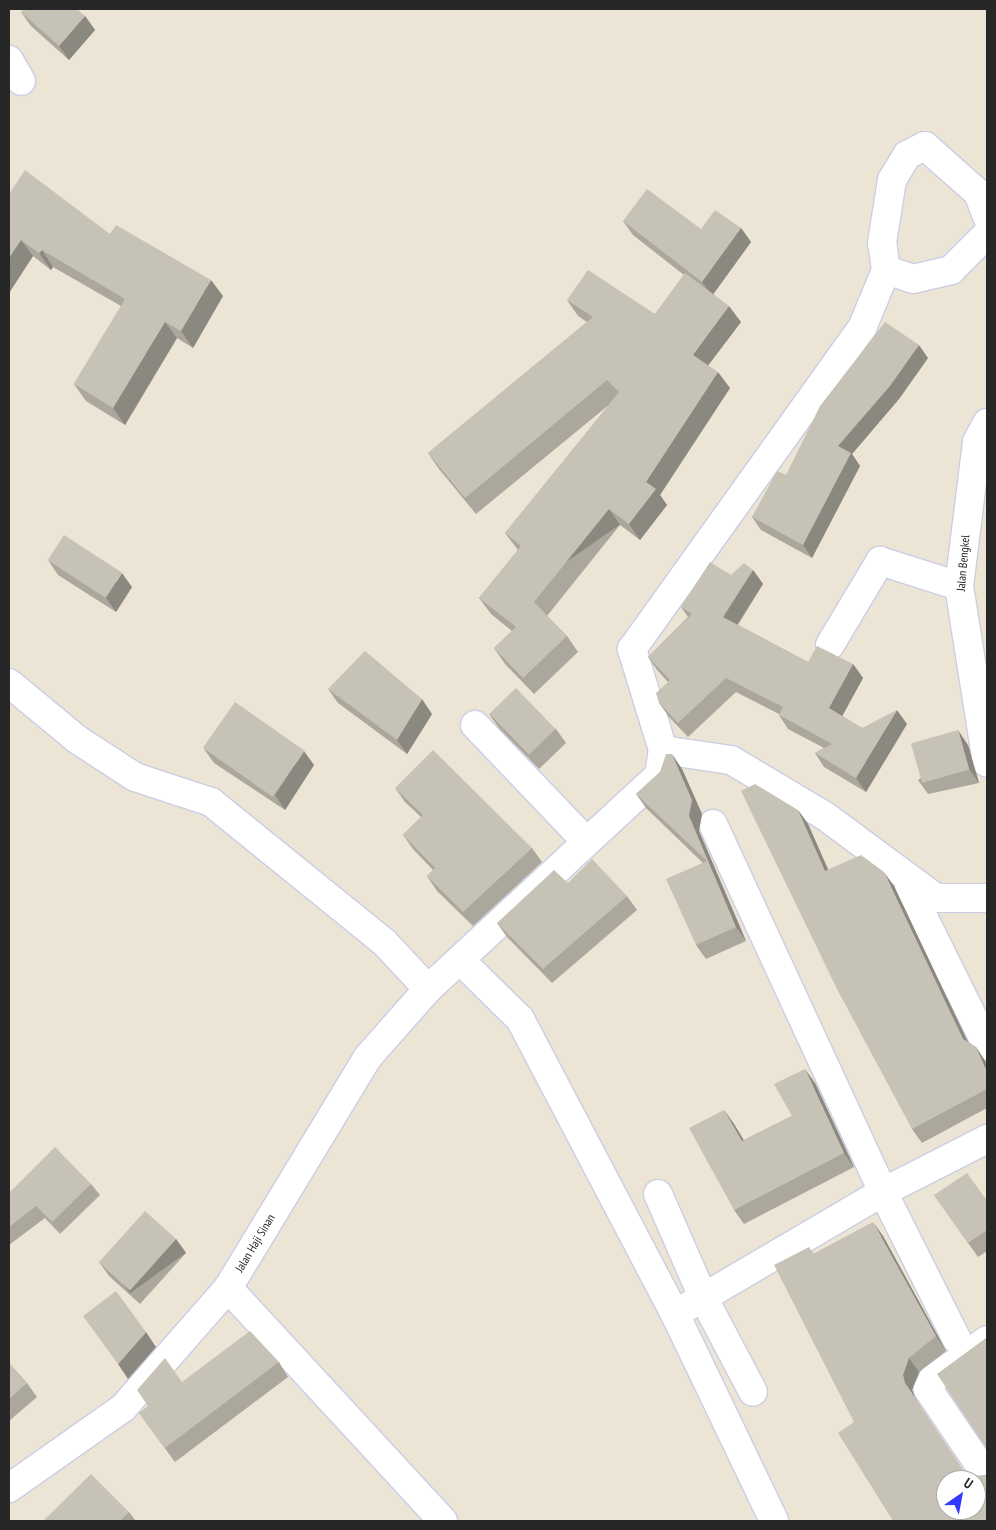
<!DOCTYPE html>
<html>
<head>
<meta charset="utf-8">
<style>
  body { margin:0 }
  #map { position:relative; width:996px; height:1530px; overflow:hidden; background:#ece5d6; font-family:"PT Sans Narrow",sans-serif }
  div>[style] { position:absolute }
  .roads { filter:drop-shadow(1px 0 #cbcde3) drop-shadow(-1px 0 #cbcde3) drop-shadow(0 1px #cbcde3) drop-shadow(0 -1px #cbcde3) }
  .street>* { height:28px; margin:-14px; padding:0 14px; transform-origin:14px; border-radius:14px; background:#fff }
  .wall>* { inset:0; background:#aba79d }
  .shaded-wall>* { inset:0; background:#8b887f; transform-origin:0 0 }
  .building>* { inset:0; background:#c7c2b6; transform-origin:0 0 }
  span { translate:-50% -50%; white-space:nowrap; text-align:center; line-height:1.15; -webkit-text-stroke:5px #fff; paint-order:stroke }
  .street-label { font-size:12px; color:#272727 }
  .frame { position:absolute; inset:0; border:10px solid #272727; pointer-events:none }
  .north { position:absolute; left:936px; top:1470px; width:50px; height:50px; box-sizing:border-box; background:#fff; border:1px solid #a9a9a9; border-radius:50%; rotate:33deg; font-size:14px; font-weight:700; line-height:20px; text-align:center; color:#272727 }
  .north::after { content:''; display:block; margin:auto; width:18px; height:22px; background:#303bff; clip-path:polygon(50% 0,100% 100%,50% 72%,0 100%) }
</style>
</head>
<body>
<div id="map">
  <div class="roads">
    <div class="street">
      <div style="left:9px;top:60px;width:24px;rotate:60deg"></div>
      <div style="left:886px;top:270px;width:28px;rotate:18deg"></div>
      <div style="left:913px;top:279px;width:39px;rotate:-13deg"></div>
      <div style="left:951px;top:270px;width:51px;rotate:-45deg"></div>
      <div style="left:987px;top:423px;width:21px;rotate:118deg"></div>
      <div style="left:977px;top:442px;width:145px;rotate:97.1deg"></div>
      <div style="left:959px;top:586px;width:179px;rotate:81deg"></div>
      <div style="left:830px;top:645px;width:98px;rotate:-59.2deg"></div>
      <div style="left:880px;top:561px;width:83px;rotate:17.6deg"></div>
      <div style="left:9px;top:683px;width:89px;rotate:39.6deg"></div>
      <div style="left:78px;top:740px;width:68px;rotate:33deg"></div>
      <div style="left:135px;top:777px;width:80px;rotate:18.2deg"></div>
      <div style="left:211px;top:802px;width:223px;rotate:39deg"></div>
      <div style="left:384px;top:942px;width:64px;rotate:46.9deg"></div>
      <div style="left:475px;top:725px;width:159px;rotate:46.3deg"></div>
      <div style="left:663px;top:750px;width:69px;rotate:8.4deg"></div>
      <div style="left:731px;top:760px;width:109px;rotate:30.8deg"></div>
      <div style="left:825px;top:816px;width:138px;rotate:36.5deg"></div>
      <div style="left:936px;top:898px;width:51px"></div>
      <div style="left:713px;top:824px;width:405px;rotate:65.2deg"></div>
      <div style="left:883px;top:1192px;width:165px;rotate:63.4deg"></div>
      <div style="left:909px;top:888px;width:176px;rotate:63.7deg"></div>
      <div style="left:461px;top:961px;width:83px;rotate:44.5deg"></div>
      <div style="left:520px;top:1019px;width:333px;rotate:62.3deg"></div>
      <div style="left:675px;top:1314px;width:229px;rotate:64.4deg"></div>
      <div style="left:658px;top:1194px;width:112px;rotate:66.4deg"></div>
      <div style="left:703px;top:1297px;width:107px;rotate:62.2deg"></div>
      <div style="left:228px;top:1288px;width:317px;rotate:47.3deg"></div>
      <div style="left:675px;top:1314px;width:241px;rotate:-30.4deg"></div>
      <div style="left:883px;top:1192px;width:117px;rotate:-27deg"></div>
      <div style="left:987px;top:1340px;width:67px;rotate:144.2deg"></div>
      <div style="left:933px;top:1379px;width:11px;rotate:117deg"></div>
      <div style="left:928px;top:1389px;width:105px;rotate:55.9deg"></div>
      <div style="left:9px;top:1488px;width:139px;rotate:-35.1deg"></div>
      <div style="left:123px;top:1408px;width:159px;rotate:-48.8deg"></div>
      <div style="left:228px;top:1288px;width:270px;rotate:-58.8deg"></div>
      <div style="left:368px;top:1057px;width:91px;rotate:-48.6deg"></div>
      <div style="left:428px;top:989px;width:315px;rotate:-42.8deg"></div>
      <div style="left:659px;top:775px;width:25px;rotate:-81deg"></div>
      <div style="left:663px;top:750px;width:106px;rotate:-107.1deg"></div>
      <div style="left:632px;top:649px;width:395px;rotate:-54.4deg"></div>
      <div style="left:862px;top:328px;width:63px;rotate:-67.5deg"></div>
      <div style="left:886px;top:270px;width:27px;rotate:-98deg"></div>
      <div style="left:882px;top:243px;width:64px;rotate:-81deg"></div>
      <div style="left:892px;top:180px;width:29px;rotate:-59deg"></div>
      <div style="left:907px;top:155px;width:20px;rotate:-27deg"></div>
      <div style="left:925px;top:146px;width:71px;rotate:41.6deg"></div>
      <div style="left:978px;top:193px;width:26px;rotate:69deg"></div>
    </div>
  </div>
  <div class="wall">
    <div style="clip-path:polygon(21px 12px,85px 16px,95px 30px,69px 60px,31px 26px)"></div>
    <div style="clip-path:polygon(9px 194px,110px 234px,223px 296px,193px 348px,177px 338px,125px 425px,86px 401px,74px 384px,121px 306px,53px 267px,51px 270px,33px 256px,9px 293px)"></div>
    <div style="clip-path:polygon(623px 221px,701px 229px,741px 228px,751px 242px,713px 294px,741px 322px,708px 365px,730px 388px,660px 495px,667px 505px,640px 540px,620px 525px,547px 616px,567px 636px,578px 652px,534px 694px,505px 664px,494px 648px,512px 631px,491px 614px,479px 598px,518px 550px,505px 533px,610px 404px,476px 514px,439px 469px,428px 453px,587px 322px,578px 316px,567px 300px,655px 314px,684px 275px,633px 235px)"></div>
    <div style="clip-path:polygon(928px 358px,899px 399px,852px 454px,860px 466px,812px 558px,761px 530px,752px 517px,786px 475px)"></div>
    <div style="clip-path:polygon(48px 560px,132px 587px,116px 612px,58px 575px)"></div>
    <div style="clip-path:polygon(753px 570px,763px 584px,738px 625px,808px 662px,853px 664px,863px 678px,842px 716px,862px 728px,907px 724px,866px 792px,824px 767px,815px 753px,824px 748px,788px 729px,779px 715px,779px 714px,736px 692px,688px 737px,669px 717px,659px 703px,668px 682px,658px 671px,648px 657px,688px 617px,681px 607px,731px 575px)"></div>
    <div style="clip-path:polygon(328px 689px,432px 714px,407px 754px,338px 703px)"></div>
    <div style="clip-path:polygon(489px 714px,556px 729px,566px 743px,539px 769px,499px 728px)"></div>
    <div style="clip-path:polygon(968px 745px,979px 783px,928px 794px,918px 780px)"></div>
    <div style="clip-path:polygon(204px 749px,314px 765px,285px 810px,214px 763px)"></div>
    <div style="clip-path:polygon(682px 769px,702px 814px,699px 831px,746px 941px,706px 959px,696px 945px,703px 863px,646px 808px,636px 794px,660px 772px)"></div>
    <div style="clip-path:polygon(395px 788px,532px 848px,542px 862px,473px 926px,437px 891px,427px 876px,433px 870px,413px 849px,403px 835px,421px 817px,405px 802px)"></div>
    <div style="clip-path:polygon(798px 810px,808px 824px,828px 870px,894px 886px,968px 1042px,976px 1047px,987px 1064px,987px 1108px,922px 1143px,912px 1129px)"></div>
    <div style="clip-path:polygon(568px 883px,627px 896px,637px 910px,552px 983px,507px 937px,497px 923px)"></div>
    <div style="clip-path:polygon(815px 1083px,854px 1167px,744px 1224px,734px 1210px,724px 1110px,734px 1124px,744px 1140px,792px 1116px)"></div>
    <div style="clip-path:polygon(91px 1184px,100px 1195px,60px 1234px,45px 1218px,9px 1245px,9px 1193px)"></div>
    <div style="clip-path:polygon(934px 1195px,985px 1198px,987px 1197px,987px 1251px,978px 1257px)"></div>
    <div style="clip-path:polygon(883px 1236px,946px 1351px,919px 1372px,912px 1390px,915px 1397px,987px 1521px,809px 1247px,813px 1254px)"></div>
    <div style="clip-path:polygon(176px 1239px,186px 1253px,140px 1304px,109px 1276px,99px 1262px)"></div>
    <div style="clip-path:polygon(279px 1362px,288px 1377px,175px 1462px,139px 1413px)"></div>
    <div style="clip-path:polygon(9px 1363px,27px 1383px,37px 1397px,9px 1421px)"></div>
    <div style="clip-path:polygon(129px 1512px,136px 1521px,43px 1521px)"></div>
  </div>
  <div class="shaded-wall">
    <div style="clip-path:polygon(85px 16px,95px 30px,69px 60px,59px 46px)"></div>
    <div style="clip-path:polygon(741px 228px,751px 242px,712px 296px,702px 282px)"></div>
    <div style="clip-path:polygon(21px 240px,33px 256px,9px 293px,9px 258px)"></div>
    <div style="clip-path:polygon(42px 250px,53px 267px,51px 270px,39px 253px)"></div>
    <div style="clip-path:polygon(211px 280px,223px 296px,193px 348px,181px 331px)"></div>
    <div style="clip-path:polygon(729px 306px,741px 322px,704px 371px,693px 355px)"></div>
    <div style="clip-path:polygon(165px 322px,177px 338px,125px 425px,113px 408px)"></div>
    <div style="clip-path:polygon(919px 345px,928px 358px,899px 399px,852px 454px,860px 466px,812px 558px,803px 545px,838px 446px)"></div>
    <div style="clip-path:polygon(718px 372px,730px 388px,660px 495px,667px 505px,640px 540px,629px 524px,646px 482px)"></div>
    <div style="left:609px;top:509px;width:19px;height:119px;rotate:55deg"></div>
    <div style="clip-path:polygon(753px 570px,763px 584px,733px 631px,723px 617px)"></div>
    <div style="clip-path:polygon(122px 573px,132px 587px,116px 612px,106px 598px)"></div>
    <div style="clip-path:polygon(853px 664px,863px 678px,839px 722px,829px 708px)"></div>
    <div style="clip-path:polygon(422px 699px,432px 714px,407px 754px,397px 740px)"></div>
    <div style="clip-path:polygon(897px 710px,907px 724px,866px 792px,856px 778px)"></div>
    <div style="clip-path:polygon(958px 730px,968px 745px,979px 783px,969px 769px)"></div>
    <div style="clip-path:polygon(304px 751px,314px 765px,285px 810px,275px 795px)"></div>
    <div style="clip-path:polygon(672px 754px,682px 769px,702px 814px,699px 831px,746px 941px,736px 927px,689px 816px)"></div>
    <div style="clip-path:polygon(798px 810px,808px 824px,835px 885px,825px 871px)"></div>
    <div style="clip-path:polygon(884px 872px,894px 886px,973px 1053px,963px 1039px)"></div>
    <div style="clip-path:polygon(976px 1047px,987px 1064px,987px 1072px)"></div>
    <div style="clip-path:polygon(805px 1069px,815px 1083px,854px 1167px,844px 1153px)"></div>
    <div style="clip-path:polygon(724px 1110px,734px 1124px,752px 1155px,742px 1141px)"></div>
    <div style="clip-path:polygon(873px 1222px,883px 1236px,946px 1351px,936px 1336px)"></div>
    <div style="left:176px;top:1239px;width:17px;height:69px;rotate:54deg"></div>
    <div style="clip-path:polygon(146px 1332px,156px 1347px,128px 1379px,118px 1364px)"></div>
    <div style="clip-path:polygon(909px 1358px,919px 1372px,912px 1390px,915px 1397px,905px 1383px,903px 1375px)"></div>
  </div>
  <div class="building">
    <div style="clip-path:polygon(24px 9px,77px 9px,85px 16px,59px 46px,21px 12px)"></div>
    <div style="clip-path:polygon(25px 170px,110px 234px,116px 225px,211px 280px,181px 331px,165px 322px,113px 408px,74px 384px,125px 299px,42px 250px,39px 253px,21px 240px,9px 258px,9px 194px)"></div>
    <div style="clip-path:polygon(647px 189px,701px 229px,715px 210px,741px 228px,702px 282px,623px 221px)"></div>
    <div style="clip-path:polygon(588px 270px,655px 314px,685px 273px,729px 306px,693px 355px,718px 372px,646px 482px,656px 489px,629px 524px,609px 509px,534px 602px,567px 636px,523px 678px,494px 648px,516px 627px,479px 598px,521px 546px,505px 533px,619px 392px,607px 380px,465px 498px,428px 453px,593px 317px,567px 300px)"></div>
    <div style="clip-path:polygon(885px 322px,919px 345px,890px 386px,838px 446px,851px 453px,803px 545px,752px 517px,777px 471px,786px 475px,820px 406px)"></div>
    <div style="left:64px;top:535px;width:69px;height:30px;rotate:33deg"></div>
    <div style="clip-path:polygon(710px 562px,731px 575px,744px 563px,753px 570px,723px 617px,808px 662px,817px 646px,853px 664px,829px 708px,862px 728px,897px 710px,856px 778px,815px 753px,832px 744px,779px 715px,783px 707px,726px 678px,678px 723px,659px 703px,656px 693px,670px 680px,648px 657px,692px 614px,681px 607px)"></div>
    <div style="clip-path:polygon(365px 651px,422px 699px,397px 740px,328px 689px)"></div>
    <div style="left:516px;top:688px;width:57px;height:37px;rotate:46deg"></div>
    <div style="left:235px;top:702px;width:85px;height:56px;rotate:35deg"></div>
    <div style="left:958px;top:730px;width:41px;height:49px;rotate:74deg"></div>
    <div style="clip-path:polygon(433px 750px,532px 848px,463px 912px,427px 876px,435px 868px,403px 835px,423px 815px,395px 788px)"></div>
    <div style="clip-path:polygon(666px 754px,672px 754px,692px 800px,689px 816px,736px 927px,696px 945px,666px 879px,707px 861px,636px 794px,660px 772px)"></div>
    <div style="clip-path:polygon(755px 784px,798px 810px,825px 871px,861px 855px,884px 872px,963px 1039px,976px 1047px,987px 1072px,987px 1089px,912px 1129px,838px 991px,741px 791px)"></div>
    <div style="clip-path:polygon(592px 859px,627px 896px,543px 969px,497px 923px,554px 870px,568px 883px)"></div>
    <div style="clip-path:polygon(805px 1069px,844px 1153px,734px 1210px,689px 1128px,724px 1110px,742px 1141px,792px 1116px,774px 1084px)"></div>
    <div style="clip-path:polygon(55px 1147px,91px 1184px,52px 1222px,36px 1206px,9px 1227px,9px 1193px)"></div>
    <div style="clip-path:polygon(967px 1173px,985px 1198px,987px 1197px,987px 1230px,968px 1243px,934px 1195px)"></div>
    <div style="left:145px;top:1211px;width:42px;height:69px;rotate:42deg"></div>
    <div style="clip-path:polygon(evenodd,873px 1222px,936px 1336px,909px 1358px,903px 1375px,905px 1383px,964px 1471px,971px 1476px,985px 1475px,987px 1473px,987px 1521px,893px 1521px,838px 1433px,854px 1422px,774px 1265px,809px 1247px,813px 1254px,873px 1222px,946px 1480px,976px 1480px,976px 1510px,946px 1510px,946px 1480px)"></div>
    <div style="clip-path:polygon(116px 1291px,146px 1332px,118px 1364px,83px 1316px)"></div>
    <div style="clip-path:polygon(250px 1331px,279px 1362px,165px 1448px,139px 1413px,148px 1406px,137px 1390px,165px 1358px,182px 1382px)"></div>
    <div style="clip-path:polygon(987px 1337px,987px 1449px,937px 1374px,986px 1338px)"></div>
    <div style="clip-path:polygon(9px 1363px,27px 1383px,9px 1399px)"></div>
    <div style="clip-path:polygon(91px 1474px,129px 1512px,120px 1521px,43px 1521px)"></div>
  </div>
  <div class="street-label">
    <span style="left:963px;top:563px;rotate:-85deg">Jalan Bengkel</span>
    <span style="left:255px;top:1243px;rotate:-59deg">Jalan Haji Sinan</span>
  </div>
  <div class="frame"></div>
  <div class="north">U</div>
</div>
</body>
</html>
